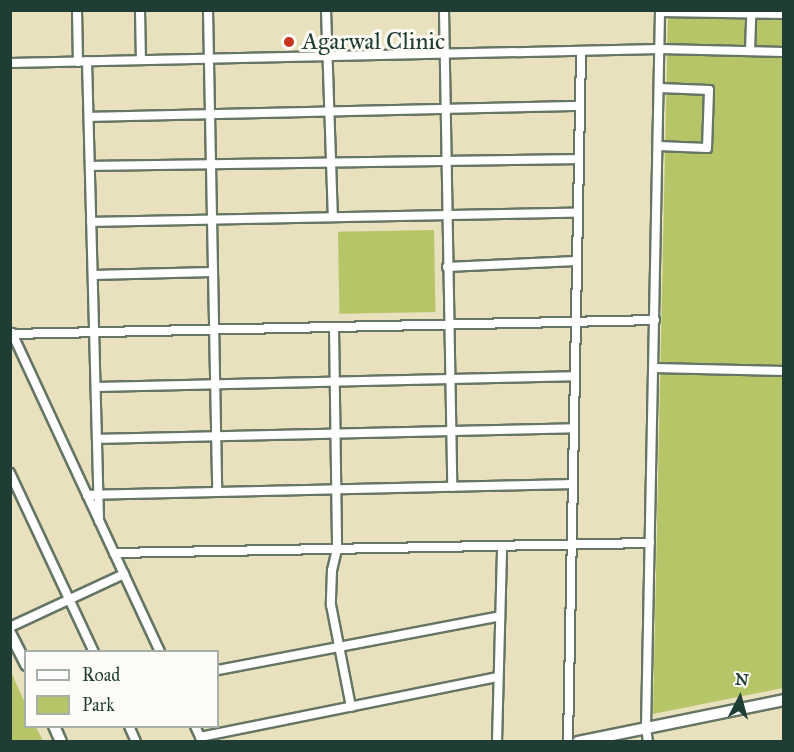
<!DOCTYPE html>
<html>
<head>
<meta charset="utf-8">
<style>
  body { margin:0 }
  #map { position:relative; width:794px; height:752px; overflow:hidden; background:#e9e0bd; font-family:"IM FELL Great Primer",serif }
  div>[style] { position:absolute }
  .green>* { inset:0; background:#b6c568; transform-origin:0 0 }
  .roads { filter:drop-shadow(2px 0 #667664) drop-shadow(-2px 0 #667664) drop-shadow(0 2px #667664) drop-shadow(0 -2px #667664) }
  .minor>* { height:8px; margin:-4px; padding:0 4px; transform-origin:4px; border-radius:4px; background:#fff }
  .tertiary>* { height:10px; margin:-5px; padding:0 5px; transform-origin:5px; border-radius:5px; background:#fff }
  .dots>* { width:16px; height:16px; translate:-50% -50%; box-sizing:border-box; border:3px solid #fdfcf7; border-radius:50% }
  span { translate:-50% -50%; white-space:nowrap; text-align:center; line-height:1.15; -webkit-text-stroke:6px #fdfcf7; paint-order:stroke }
  .poi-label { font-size:24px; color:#1f3d34 }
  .left { translate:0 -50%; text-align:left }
  .frame { position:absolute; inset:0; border:12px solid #1f3d34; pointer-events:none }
  .legend { position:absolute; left:24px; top:650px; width:195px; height:78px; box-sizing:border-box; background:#fdfcf7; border:2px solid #a4b0a9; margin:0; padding:8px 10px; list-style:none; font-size:18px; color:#1f3d34 }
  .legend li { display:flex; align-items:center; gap:12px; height:30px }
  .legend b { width:30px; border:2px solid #a4b0a9 }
  .north { position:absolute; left:710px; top:668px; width:60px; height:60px; -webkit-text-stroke:4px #fdfcf7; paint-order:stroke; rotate:6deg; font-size:16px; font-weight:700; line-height:24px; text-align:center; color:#1f3d34 }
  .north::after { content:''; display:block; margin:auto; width:21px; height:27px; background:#1f3d34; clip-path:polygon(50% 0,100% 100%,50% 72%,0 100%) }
</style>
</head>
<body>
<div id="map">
  <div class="green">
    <div style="clip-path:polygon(668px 11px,783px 11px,783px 688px,653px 714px)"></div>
    <div style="left:434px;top:230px;width:82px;height:96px;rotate:89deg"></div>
    <div style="clip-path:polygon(10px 670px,25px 703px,26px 726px,36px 727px,43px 741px,11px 741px)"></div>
  </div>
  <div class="roads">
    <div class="minor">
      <div style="left:77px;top:10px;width:52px;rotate:88.9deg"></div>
      <div style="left:140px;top:10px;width:50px;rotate:88.9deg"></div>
      <div style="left:208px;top:10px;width:482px;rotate:88.9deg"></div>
      <div style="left:326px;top:10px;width:207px;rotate:88.1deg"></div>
      <div style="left:444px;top:10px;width:477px;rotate:89deg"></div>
      <div style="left:660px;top:12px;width:124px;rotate:0.9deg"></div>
      <div style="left:750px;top:51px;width:38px;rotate:-88deg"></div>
      <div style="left:87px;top:61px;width:460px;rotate:88.5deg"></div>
      <div style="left:10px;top:63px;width:650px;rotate:-1.23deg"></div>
      <div style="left:660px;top:49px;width:124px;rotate:1.4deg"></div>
      <div style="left:89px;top:117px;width:491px;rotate:-1.3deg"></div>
      <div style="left:658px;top:146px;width:49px;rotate:2.3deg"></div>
      <div style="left:707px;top:148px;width:58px;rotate:-88deg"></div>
      <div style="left:709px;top:90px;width:50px;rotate:-177.7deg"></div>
      <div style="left:90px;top:166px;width:489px;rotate:-0.8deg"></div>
      <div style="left:91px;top:222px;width:486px;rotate:-1.1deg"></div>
      <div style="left:447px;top:267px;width:129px;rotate:-2.7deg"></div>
      <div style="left:93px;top:275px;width:119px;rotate:-1.4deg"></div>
      <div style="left:334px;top:327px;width:222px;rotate:89.2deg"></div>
      <div style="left:337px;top:549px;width:22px;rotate:103deg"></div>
      <div style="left:332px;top:570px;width:35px;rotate:92deg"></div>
      <div style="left:331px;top:605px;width:104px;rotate:78.9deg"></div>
      <div style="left:12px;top:333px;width:352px;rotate:65.1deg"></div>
      <div style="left:10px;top:334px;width:645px;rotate:-1.24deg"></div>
      <div style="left:654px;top:368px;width:130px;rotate:1.3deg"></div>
      <div style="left:96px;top:387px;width:477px;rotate:-1.3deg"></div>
      <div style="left:97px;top:439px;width:475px;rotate:-1.3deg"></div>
      <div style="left:10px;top:473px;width:198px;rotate:64.9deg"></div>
      <div style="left:87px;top:495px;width:484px;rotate:-1.3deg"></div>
      <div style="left:114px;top:553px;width:536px;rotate:-1.07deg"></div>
      <div style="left:10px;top:627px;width:126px;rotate:-24.9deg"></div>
      <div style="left:218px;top:670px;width:287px;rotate:-10.8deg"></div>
      <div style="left:129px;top:726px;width:17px;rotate:66deg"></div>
      <div style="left:195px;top:726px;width:17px;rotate:65deg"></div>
      <div style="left:200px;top:737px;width:304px;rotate:-11.4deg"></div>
      <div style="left:497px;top:742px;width:196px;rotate:-88.5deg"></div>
      <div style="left:568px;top:742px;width:691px;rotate:-88.92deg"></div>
      <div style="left:648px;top:742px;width:14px;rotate:-98deg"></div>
      <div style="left:646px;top:728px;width:718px;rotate:-88.88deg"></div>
    </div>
    <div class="tertiary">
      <div style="left:10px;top:633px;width:36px;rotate:63deg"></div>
      <div style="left:54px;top:726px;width:17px;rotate:66deg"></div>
      <div style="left:578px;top:742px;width:210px;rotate:-11.5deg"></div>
    </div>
  </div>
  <div class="dots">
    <div style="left:289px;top:42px;background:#c8321e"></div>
  </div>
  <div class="poi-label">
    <span class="left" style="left:302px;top:42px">Agarwal Clinic</span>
  </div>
  <div class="frame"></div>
  <ul class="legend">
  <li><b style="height:8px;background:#fff"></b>Road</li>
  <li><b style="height:16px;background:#b6c568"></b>Park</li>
  </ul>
  <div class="north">N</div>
</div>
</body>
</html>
